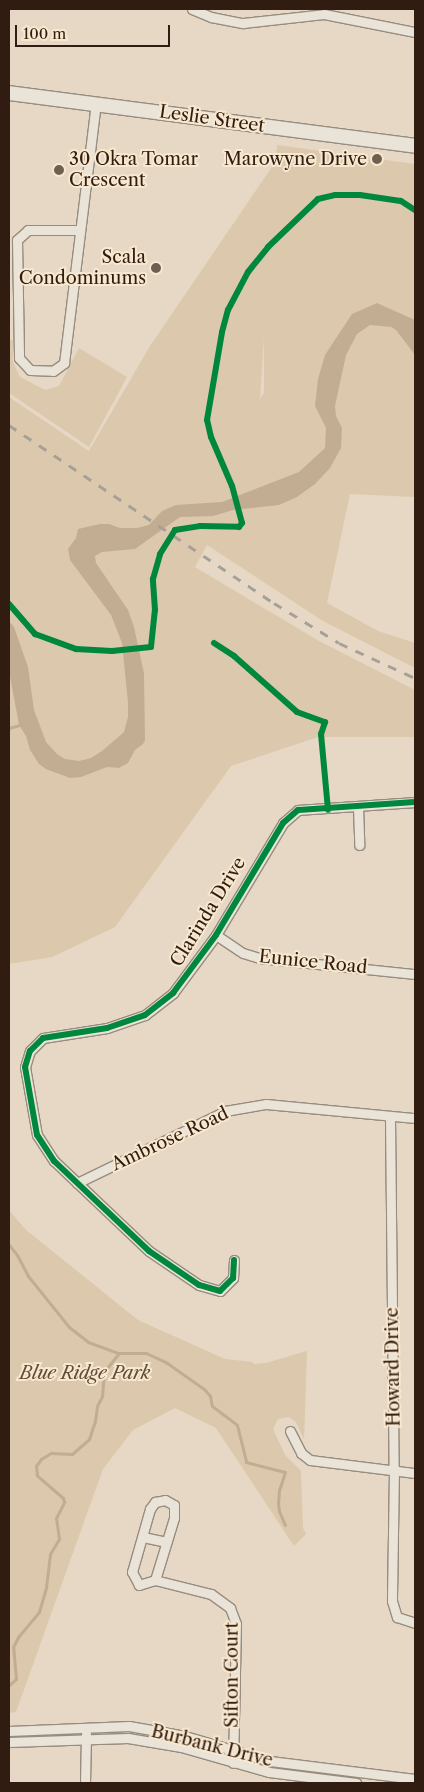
<!DOCTYPE html>
<html>
<head>
<meta charset="utf-8">
<style>
  body { margin:0 }
  #map { position:relative; width:424px; height:1792px; overflow:hidden; background:#e6d8c4; font-family:"Libre Caslon Text",serif }
  div>[style] { position:absolute }
  .green>* { inset:0; background:#dcc8ac }
  .water>* { inset:0; background:#c2ad92 }
  .stream>* { height:3px; margin:-1.5px; padding:0 1.5px; transform-origin:1.5px; border-radius:1.5px; background:#c2ad92 }
  .roads { filter:drop-shadow(1px 0 #968c7f) drop-shadow(-1px 0 #968c7f) drop-shadow(0 1px #968c7f) drop-shadow(0 -1px #968c7f) }
  .minor>* { height:9px; margin:-4.5px; padding:0 4.5px; transform-origin:4.5px; border-radius:4.5px; background:#eae3d8 }
  .secondary>* { height:14px; margin:-7px; padding:0 7px; transform-origin:7px; border-radius:7px; background:#eae3d8 }
  .rail>* { height:3px; margin-top:-1.5px; transform-origin:0; background:repeating-linear-gradient(90deg,#a7a097 0 9px,transparent 0 18px) }
  .cycleway>* { height:6px; margin:-3px; padding:0 3px; transform-origin:3px; border-radius:3px; background:#00873e }
  .dots>* { width:14px; height:14px; translate:-50% -50%; box-sizing:border-box; border:2px solid #f8e8cf; border-radius:50% }
  span { translate:-50% -50%; white-space:nowrap; text-align:center; line-height:1.15; -webkit-text-stroke:4px #f8e8cf; paint-order:stroke }
  .street-label { font-size:18px; color:#301c11 }
  .poi-label { font-size:18px; color:#301c11 }
  .right { translate:-100% -50%; text-align:right }
  .left { translate:0 -50%; text-align:left }
  .park-label { font-size:18px; color:#614c3a; font-style:italic }
  .frame { position:absolute; inset:0; border:10px solid #301c11; pointer-events:none }
  .scale { position:absolute; left:15px; top:25px; width:155px; height:22px; box-sizing:border-box; border:2px solid #301c11; border-top:0; padding-left:6px; font-size:15px; line-height:18px; white-space:nowrap; color:#301c11; -webkit-text-stroke:4px #f8e8cf; paint-order:stroke }
</style>
</head>
<body>
<div id="map">
  <div class="green">
    <div style="clip-path:polygon(evenodd,277px 145px,415px 164px,415px 497px,350px 494px,327px 603px,378px 631px,415px 643px,415px 668px,323px 621px,207px 545px,195px 567px,319px 641px,415px 690px,415px 737px,318px 737px,231px 766px,115px 927px,52px 957px,9px 964px,9px 397px,89px 451px,150px 346px,276px 161px,277px 145px,264px 337px,264px 393px,260px 399px,264px 337px)"></div>
    <div style="clip-path:polygon(9px 340px,13px 340px,13px 362px,20px 377px,45px 390px,59px 386px,79px 348px,127px 377px,89px 447px,9px 393px)"></div>
    <div style="clip-path:polygon(9px 1210px,26px 1230px,138px 1320px,225px 1359px,253px 1362px,253px 1364px,266px 1363px,307px 1351px,304px 1439px,296px 1422px,289px 1417px,278px 1419px,273px 1429px,285px 1455px,301px 1471px,303px 1528px,306px 1534px,294px 1546px,216px 1428px,175px 1408px,133px 1430px,103px 1469px,16px 1712px,9px 1713px)"></div>
  </div>
  <div class="water">
    <div style="clip-path:polygon(377px 303px,415px 320px,415px 355px,396px 330px,391px 327px,370px 325px,357px 334px,346px 355px,335px 406px,336px 416px,342px 428px,341px 448px,330px 468px,315px 484px,297px 497px,279px 505px,233px 510px,213px 516px,180px 517px,135px 549px,102px 552px,95px 556px,96px 563px,128px 610px,134px 627px,144px 673px,145px 740px,143px 744px,135px 750px,128px 763px,119px 768px,107px 767px,81px 777px,70px 778px,46px 769px,39px 764px,30px 750px,26px 736px,19px 725px,9px 671px,9px 621px,14px 627px,28px 667px,34px 710px,46px 742px,57px 754px,65px 759px,79px 761px,91px 758px,102px 751px,124px 732px,128px 717px,128px 702px,122px 643px,111px 615px,70px 560px,68px 549px,76px 538px,78px 529px,100px 524px,109px 524px,120px 528px,137px 528px,149px 525px,162px 511px,176px 505px,222px 502px,299px 472px,325px 448px,326px 428px,315px 406px,318px 379px,325px 355px,352px 314px)"></div>
  </div>
  <div class="stream">
    <div style="left:9px;top:728px;width:15px;rotate:-16deg"></div>
    <div style="left:9px;top:1245px;width:13px;rotate:51deg"></div>
    <div style="left:17px;top:1255px;width:24px;rotate:62deg"></div>
    <div style="left:28px;top:1276px;width:65px;rotate:51.2deg"></div>
    <div style="left:69px;top:1327px;width:24px;rotate:38deg"></div>
    <div style="left:88px;top:1342px;width:33px;rotate:20deg"></div>
    <div style="left:119px;top:1353px;width:27px"></div>
    <div style="left:146px;top:1353px;width:23px;rotate:25deg"></div>
    <div style="left:167px;top:1363px;width:45px;rotate:35.1deg"></div>
    <div style="left:204px;top:1389px;width:9px;rotate:49deg"></div>
    <div style="left:210px;top:1396px;width:10px;rotate:79deg"></div>
    <div style="left:212px;top:1406px;width:31px;rotate:37deg"></div>
    <div style="left:237px;top:1425px;width:38px;rotate:76deg"></div>
    <div style="left:246px;top:1462px;width:40px;rotate:14.4deg"></div>
    <div style="left:285px;top:1472px;width:19px;rotate:108deg"></div>
    <div style="left:279px;top:1490px;width:13px;rotate:94deg"></div>
    <div style="left:278px;top:1503px;width:8px;rotate:83deg"></div>
    <div style="left:279px;top:1511px;width:15px;rotate:67deg"></div>
    <div style="left:9px;top:1685px;width:9px;rotate:-41deg"></div>
    <div style="left:16px;top:1679px;width:32px;rotate:-95deg"></div>
    <div style="left:13px;top:1647px;width:11px;rotate:-63deg"></div>
    <div style="left:18px;top:1637px;width:33px;rotate:-50deg"></div>
    <div style="left:39px;top:1612px;width:26px;rotate:-74deg"></div>
    <div style="left:46px;top:1587px;width:33px;rotate:-83deg"></div>
    <div style="left:50px;top:1554px;width:17px;rotate:-59deg"></div>
    <div style="left:59px;top:1539px;width:21px;rotate:-98deg"></div>
    <div style="left:56px;top:1518px;width:18px;rotate:-63deg"></div>
    <div style="left:64px;top:1502px;width:4px;rotate:-104deg"></div>
    <div style="left:63px;top:1498px;width:35px;rotate:-139deg"></div>
    <div style="left:37px;top:1475px;width:9px;rotate:-96deg"></div>
    <div style="left:36px;top:1466px;width:9px;rotate:-54deg"></div>
    <div style="left:41px;top:1459px;width:12px;rotate:-31deg"></div>
    <div style="left:51px;top:1453px;width:21px;rotate:3deg"></div>
    <div style="left:72px;top:1454px;width:23px;rotate:-41deg"></div>
    <div style="left:89px;top:1439px;width:19px;rotate:-72deg"></div>
    <div style="left:95px;top:1421px;width:15px;rotate:-82deg"></div>
    <div style="left:97px;top:1406px;width:11px;rotate:-63deg"></div>
    <div style="left:102px;top:1396px;width:24px;rotate:-85deg"></div>
    <div style="left:104px;top:1372px;width:24px;rotate:-52deg"></div>
  </div>
  <div class="roads">
    <div class="minor">
      <div style="left:192px;top:9px;width:21px;rotate:23deg"></div>
      <div style="left:211px;top:17px;width:33px;rotate:11deg"></div>
      <div style="left:243px;top:23px;width:81px;rotate:-6.3deg"></div>
      <div style="left:324px;top:14px;width:93px;rotate:11.2deg"></div>
      <div style="left:80px;top:230px;width:52px;rotate:180deg"></div>
      <div style="left:28px;top:230px;width:15px;rotate:138deg"></div>
      <div style="left:17px;top:240px;width:118px;rotate:89deg"></div>
      <div style="left:19px;top:358px;width:16px;rotate:47deg"></div>
      <div style="left:30px;top:370px;width:23px;rotate:2deg"></div>
      <div style="left:53px;top:371px;width:14px;rotate:-36deg"></div>
      <div style="left:64px;top:363px;width:261px;rotate:-83deg"></div>
      <div style="left:358px;top:807px;width:38px;rotate:88deg"></div>
      <div style="left:216px;top:935px;width:32px;rotate:34deg"></div>
      <div style="left:243px;top:953px;width:17px;rotate:17deg"></div>
      <div style="left:259px;top:958px;width:157px;rotate:5.9deg"></div>
      <div style="left:390px;top:1117px;width:353px;rotate:89.4deg"></div>
      <div style="left:394px;top:1470px;width:131px;rotate:90.9deg"></div>
      <div style="left:392px;top:1601px;width:17px;rotate:73deg"></div>
      <div style="left:397px;top:1617px;width:19px;rotate:18deg"></div>
      <div style="left:77px;top:1183px;width:165px;rotate:-25.9deg"></div>
      <div style="left:225px;top:1111px;width:42px;rotate:-9.7deg"></div>
      <div style="left:266px;top:1104px;width:150px;rotate:5.4deg"></div>
      <div style="left:234px;top:1260px;width:18px;rotate:93deg"></div>
      <div style="left:233px;top:1278px;width:18px;rotate:135deg"></div>
      <div style="left:220px;top:1291px;width:22px;rotate:-164deg"></div>
      <div style="left:199px;top:1285px;width:60px;rotate:-145.8deg"></div>
      <div style="left:149px;top:1251px;width:131px;rotate:-136.5deg"></div>
      <div style="left:54px;top:1161px;width:31px;rotate:-123deg"></div>
      <div style="left:37px;top:1135px;width:69px;rotate:-100deg"></div>
      <div style="left:25px;top:1067px;width:17px;rotate:-73deg"></div>
      <div style="left:30px;top:1051px;width:18px;rotate:-45deg"></div>
      <div style="left:43px;top:1038px;width:65px;rotate:-8.9deg"></div>
      <div style="left:107px;top:1028px;width:40px;rotate:-18.9deg"></div>
      <div style="left:145px;top:1015px;width:36px;rotate:-38deg"></div>
      <div style="left:173px;top:993px;width:72px;rotate:-53.4deg"></div>
      <div style="left:216px;top:935px;width:131px;rotate:-59.1deg"></div>
      <div style="left:283px;top:823px;width:20px;rotate:-41deg"></div>
      <div style="left:298px;top:810px;width:117px;rotate:-3.9deg"></div>
      <div style="left:290px;top:1431px;width:25px;rotate:63deg"></div>
      <div style="left:301px;top:1453px;width:11px;rotate:38deg"></div>
      <div style="left:310px;top:1460px;width:106px;rotate:7.1deg"></div>
      <div style="left:143px;top:1537px;width:24px;rotate:12deg"></div>
      <div style="left:155px;top:1580px;width:17px;rotate:163deg"></div>
      <div style="left:139px;top:1585px;width:15px;rotate:-118deg"></div>
      <div style="left:132px;top:1572px;width:66px;rotate:-74.1deg"></div>
      <div style="left:150px;top:1509px;width:9px;rotate:-54deg"></div>
      <div style="left:155px;top:1502px;width:10px;rotate:-11deg"></div>
      <div style="left:165px;top:1500px;width:10px;rotate:29deg"></div>
      <div style="left:174px;top:1505px;width:13px;rotate:90deg"></div>
      <div style="left:174px;top:1518px;width:65px;rotate:107deg"></div>
      <div style="left:155px;top:1580px;width:58px;rotate:14deg"></div>
      <div style="left:211px;top:1594px;width:24px;rotate:36deg"></div>
      <div style="left:230px;top:1608px;width:17px;rotate:69deg"></div>
      <div style="left:236px;top:1624px;width:139px;rotate:91.2deg"></div>
      <div style="left:9px;top:1731px;width:120px;rotate:-2.4deg"></div>
      <div style="left:129px;top:1726px;width:57px;rotate:10.1deg"></div>
      <div style="left:185px;top:1736px;width:89px;rotate:16.4deg"></div>
      <div style="left:270px;top:1761px;width:146px;rotate:7.1deg"></div>
      <div style="left:9px;top:1742px;width:119px;rotate:-1.9deg"></div>
      <div style="left:128px;top:1738px;width:54px;rotate:9.6deg"></div>
      <div style="left:181px;top:1747px;width:91px;rotate:15.9deg"></div>
      <div style="left:269px;top:1772px;width:88px;rotate:7.2deg"></div>
      <div style="left:85px;top:1783px;width:49px;rotate:-88.8deg"></div>
    </div>
    <div class="secondary">
      <div style="left:9px;top:93px;width:409px;rotate:7.4deg"></div>
    </div>
  </div>
  <div class="rail">
    <div style="left:9px;top:425px;width:319px;rotate:33.9deg"></div>
    <div style="left:274px;top:603px;width:76px;rotate:31.6deg"></div>
    <div style="left:339px;top:643px;width:84px;rotate:24.7deg"></div>
  </div>
  <div class="cycleway">
    <div style="left:9px;top:604px;width:40px;rotate:49deg"></div>
    <div style="left:35px;top:634px;width:44px;rotate:20.1deg"></div>
    <div style="left:76px;top:649px;width:36px;rotate:3deg"></div>
    <div style="left:112px;top:651px;width:39px;rotate:-6deg"></div>
    <div style="left:151px;top:647px;width:37px;rotate:-84deg"></div>
    <div style="left:155px;top:610px;width:31px;rotate:-94deg"></div>
    <div style="left:153px;top:579px;width:26px;rotate:-74deg"></div>
    <div style="left:160px;top:554px;width:28px;rotate:-58deg"></div>
    <div style="left:175px;top:530px;width:25px;rotate:-9deg"></div>
    <div style="left:200px;top:526px;width:39px;rotate:1deg"></div>
    <div style="left:239px;top:527px;width:5px;rotate:-53deg"></div>
    <div style="left:242px;top:523px;width:38px;rotate:-105deg"></div>
    <div style="left:232px;top:486px;width:53px;rotate:-113.2deg"></div>
    <div style="left:211px;top:437px;width:17px;rotate:-103deg"></div>
    <div style="left:207px;top:420px;width:89px;rotate:-80.3deg"></div>
    <div style="left:222px;top:332px;width:23px;rotate:-75deg"></div>
    <div style="left:228px;top:310px;width:43px;rotate:-62.2deg"></div>
    <div style="left:248px;top:272px;width:32px;rotate:-51deg"></div>
    <div style="left:268px;top:247px;width:69px;rotate:-43.8deg"></div>
    <div style="left:318px;top:199px;width:17px;rotate:-13deg"></div>
    <div style="left:335px;top:195px;width:25px"></div>
    <div style="left:360px;top:195px;width:41px;rotate:8.3deg"></div>
    <div style="left:401px;top:201px;width:17px;rotate:33deg"></div>
    <div style="left:214px;top:643px;width:24px;rotate:33deg"></div>
    <div style="left:234px;top:656px;width:84px;rotate:41.6deg"></div>
    <div style="left:297px;top:712px;width:30px;rotate:20deg"></div>
    <div style="left:325px;top:722px;width:13px;rotate:108deg"></div>
    <div style="left:321px;top:734px;width:76px;rotate:84.7deg"></div>
    <div style="left:234px;top:1260px;width:18px;rotate:93deg"></div>
    <div style="left:233px;top:1278px;width:18px;rotate:135deg"></div>
    <div style="left:220px;top:1291px;width:22px;rotate:-164deg"></div>
    <div style="left:199px;top:1285px;width:60px;rotate:-145.8deg"></div>
    <div style="left:149px;top:1251px;width:131px;rotate:-136.5deg"></div>
    <div style="left:54px;top:1161px;width:31px;rotate:-123deg"></div>
    <div style="left:37px;top:1135px;width:69px;rotate:-100deg"></div>
    <div style="left:25px;top:1067px;width:17px;rotate:-73deg"></div>
    <div style="left:30px;top:1051px;width:18px;rotate:-45deg"></div>
    <div style="left:43px;top:1038px;width:65px;rotate:-8.9deg"></div>
    <div style="left:107px;top:1028px;width:40px;rotate:-18.9deg"></div>
    <div style="left:145px;top:1015px;width:36px;rotate:-38deg"></div>
    <div style="left:173px;top:993px;width:72px;rotate:-53.4deg"></div>
    <div style="left:216px;top:935px;width:131px;rotate:-59.1deg"></div>
    <div style="left:283px;top:823px;width:20px;rotate:-41deg"></div>
    <div style="left:298px;top:810px;width:117px;rotate:-3.9deg"></div>
  </div>
  <div class="dots">
    <div style="left:377px;top:159px;background:#705e50"></div>
    <div style="left:59px;top:170px;background:#705e50"></div>
    <div style="left:156px;top:268px;background:#705e50"></div>
  </div>
  <div class="street-label">
    <span style="left:212px;top:119px;rotate:8deg">Leslie Street</span>
    <span style="left:208px;top:912px;rotate:-58deg">Clarinda Drive</span>
    <span style="left:313px;top:962px;rotate:6deg">Eunice Road</span>
    <span style="left:170px;top:1139px;rotate:-25deg">Ambrose Road</span>
    <span style="left:393px;top:1367px;rotate:-91deg">Howard Drive</span>
    <span style="left:232px;top:1675px;rotate:-90deg">Sifton Court</span>
    <span style="left:212px;top:1746px;rotate:14deg">Burbank Drive</span>
  </div>
  <div class="poi-label">
    <span class="right" style="left:367px;top:159px">Marowyne Drive</span>
    <span class="left" style="left:69px;top:170px">30 Okra Tomar<br>Crescent</span>
    <span class="right" style="left:146px;top:268px">Scala<br>Condominums</span>
  </div>
  <div class="park-label">
    <span style="left:85px;top:1373px">Blue Ridge Park</span>
  </div>
  <div class="frame"></div>
  <div class="scale">100 m</div>
</div>
</body>
</html>
